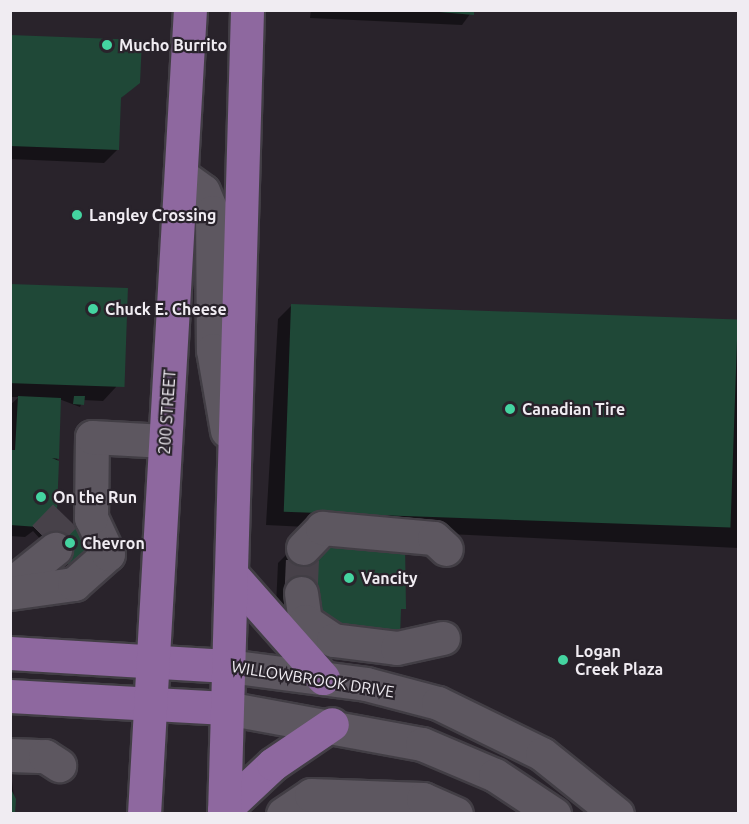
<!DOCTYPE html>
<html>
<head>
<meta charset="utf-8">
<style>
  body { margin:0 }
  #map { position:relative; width:749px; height:824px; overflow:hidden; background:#29232b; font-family:Ubuntu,sans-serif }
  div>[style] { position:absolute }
  .shadow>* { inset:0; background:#0007 }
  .building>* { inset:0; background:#1f4837; transform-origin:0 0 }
  .minor-tunnel>* { height:33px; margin-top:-16.5px; transform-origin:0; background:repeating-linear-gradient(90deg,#474149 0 33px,transparent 0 49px) }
  .roads { filter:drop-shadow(2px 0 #423e45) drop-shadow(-2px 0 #423e45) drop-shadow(0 2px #423e45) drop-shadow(0 -2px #423e45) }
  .minor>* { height:33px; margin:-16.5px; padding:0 16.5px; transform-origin:16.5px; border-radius:16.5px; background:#5d5760 }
  .major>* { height:33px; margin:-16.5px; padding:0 16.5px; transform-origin:16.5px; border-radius:16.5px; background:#8e689f }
  .dots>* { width:16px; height:16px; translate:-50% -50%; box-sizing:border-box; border:3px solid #29232b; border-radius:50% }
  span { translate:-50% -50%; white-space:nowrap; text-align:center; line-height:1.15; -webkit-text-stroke:4.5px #29232b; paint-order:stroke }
  .poi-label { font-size:16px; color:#f0ecf2; font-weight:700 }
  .left { translate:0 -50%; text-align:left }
  .street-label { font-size:16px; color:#f0ecf2 }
  .frame { position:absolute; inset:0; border:12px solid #f0ecf2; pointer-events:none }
</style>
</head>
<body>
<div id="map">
  <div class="shadow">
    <div style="clip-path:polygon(311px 10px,473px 10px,462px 25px,310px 18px)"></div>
    <div style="clip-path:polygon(10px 36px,138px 82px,119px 100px,118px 149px,104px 163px,10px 159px)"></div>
    <div style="clip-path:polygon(10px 285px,126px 290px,116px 387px,103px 401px,83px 400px,80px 407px,59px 399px,56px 509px,95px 550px,70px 572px,33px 531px,25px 537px,10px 536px,10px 405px,19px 397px,10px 397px)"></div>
    <div style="clip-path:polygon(291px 306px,738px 325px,738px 548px,266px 525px,278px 319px)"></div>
    <div style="clip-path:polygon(292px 549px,294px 607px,276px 606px,278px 563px)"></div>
    <div style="clip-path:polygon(10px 765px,15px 805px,10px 814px)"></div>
    <div style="clip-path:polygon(310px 802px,420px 814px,295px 814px)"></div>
  </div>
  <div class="building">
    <div style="clip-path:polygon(416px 10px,474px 10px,474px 15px)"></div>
    <div style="clip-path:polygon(10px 35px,142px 40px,140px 83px,121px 98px,119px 150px,10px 146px)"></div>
    <div style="left:10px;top:284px;width:118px;height:99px;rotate:2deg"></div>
    <div style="left:291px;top:304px;width:447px;height:208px;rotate:2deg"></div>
    <div style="clip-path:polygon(18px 396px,61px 398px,59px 459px,52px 458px,59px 461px,57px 510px,97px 550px,74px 571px,38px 527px,10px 525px,10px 450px,15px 450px)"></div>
    <div style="clip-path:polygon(74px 396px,85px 396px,84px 405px,73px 404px)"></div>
    <div style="clip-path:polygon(314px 537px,405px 544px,406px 609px,401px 609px,400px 638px,315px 626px,290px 593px,292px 547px)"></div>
    <div style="clip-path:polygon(10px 787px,16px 799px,15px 814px,10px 814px)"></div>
  </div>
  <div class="minor-tunnel">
    <div style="left:44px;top:537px;width:30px;rotate:-46deg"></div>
    <div style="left:301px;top:593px;width:45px;rotate:-87.5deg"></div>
  </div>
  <div class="roads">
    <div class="minor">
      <div style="left:181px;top:175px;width:27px;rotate:36deg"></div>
      <div style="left:203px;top:191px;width:23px;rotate:67deg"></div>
      <div style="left:212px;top:212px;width:138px;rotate:89.6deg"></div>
      <div style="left:213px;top:350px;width:82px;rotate:80.2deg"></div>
      <div style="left:303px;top:548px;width:28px;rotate:-46deg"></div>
      <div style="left:322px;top:528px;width:112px;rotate:5.1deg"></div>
      <div style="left:434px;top:538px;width:16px;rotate:43deg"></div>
      <div style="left:10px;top:585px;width:58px;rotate:-38.7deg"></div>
      <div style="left:10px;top:593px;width:65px;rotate:-8deg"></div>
      <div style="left:74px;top:584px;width:45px;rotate:-41.4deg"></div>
      <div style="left:108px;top:554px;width:40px;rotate:-115deg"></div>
      <div style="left:91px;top:518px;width:81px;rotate:-89.3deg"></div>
      <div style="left:92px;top:437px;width:73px;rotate:3.1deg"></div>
      <div style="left:301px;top:593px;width:28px;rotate:82deg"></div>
      <div style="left:305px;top:621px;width:34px;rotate:34deg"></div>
      <div style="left:333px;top:640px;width:64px;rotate:7.1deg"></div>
      <div style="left:397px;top:648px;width:47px;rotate:-12.3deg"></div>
      <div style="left:228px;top:666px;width:139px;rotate:7.4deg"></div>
      <div style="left:366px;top:684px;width:74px;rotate:14.8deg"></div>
      <div style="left:438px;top:703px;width:116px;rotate:26.1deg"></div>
      <div style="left:542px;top:754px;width:96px;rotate:38.7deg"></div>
      <div style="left:226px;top:708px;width:199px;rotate:10.4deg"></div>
      <div style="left:422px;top:744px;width:79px;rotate:23deg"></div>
      <div style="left:495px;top:775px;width:71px;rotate:33.5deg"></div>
      <div style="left:10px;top:755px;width:35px;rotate:2deg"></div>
      <div style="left:45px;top:756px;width:17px;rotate:33deg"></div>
      <div style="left:283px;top:814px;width:34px;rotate:-34deg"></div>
      <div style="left:311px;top:795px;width:112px;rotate:2deg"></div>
      <div style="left:423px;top:799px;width:36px;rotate:24deg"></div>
    </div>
    <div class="major">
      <div style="left:231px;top:574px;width:139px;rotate:48.5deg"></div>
      <div style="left:10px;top:653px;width:218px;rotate:3.4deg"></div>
      <div style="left:10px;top:696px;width:216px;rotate:3.2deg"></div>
      <div style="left:224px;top:810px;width:67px;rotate:-43.2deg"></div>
      <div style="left:273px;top:764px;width:71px;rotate:-34.1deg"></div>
      <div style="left:144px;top:814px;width:805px;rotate:-86.73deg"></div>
      <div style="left:224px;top:814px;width:804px;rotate:-88.36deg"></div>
    </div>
  </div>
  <div class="dots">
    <div style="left:107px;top:45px;background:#44d4a0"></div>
    <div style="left:77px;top:215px;background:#44d4a0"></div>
    <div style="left:93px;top:309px;background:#44d4a0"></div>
    <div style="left:510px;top:409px;background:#44d4a0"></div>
    <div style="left:41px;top:497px;background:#44d4a0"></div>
    <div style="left:70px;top:543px;background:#44d4a0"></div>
    <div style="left:349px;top:578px;background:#44d4a0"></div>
    <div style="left:563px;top:660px;background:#44d4a0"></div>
  </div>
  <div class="poi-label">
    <span class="left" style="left:119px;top:45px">Mucho Burrito</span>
    <span class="left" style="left:89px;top:215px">Langley Crossing</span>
    <span class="left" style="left:105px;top:309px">Chuck E. Cheese</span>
    <span class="left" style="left:522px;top:409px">Canadian Tire</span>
    <span class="left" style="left:53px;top:497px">On the Run</span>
    <span class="left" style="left:82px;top:543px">Chevron</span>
    <span class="left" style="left:361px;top:578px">Vancity</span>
    <span class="left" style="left:575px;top:660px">Logan<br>Creek Plaza</span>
  </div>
  <div class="street-label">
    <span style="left:167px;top:412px;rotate:-86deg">200 STREET</span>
    <span style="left:313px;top:679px;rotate:9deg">WILLOWBROOK DRIVE</span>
  </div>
  <div class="frame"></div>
</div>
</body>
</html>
